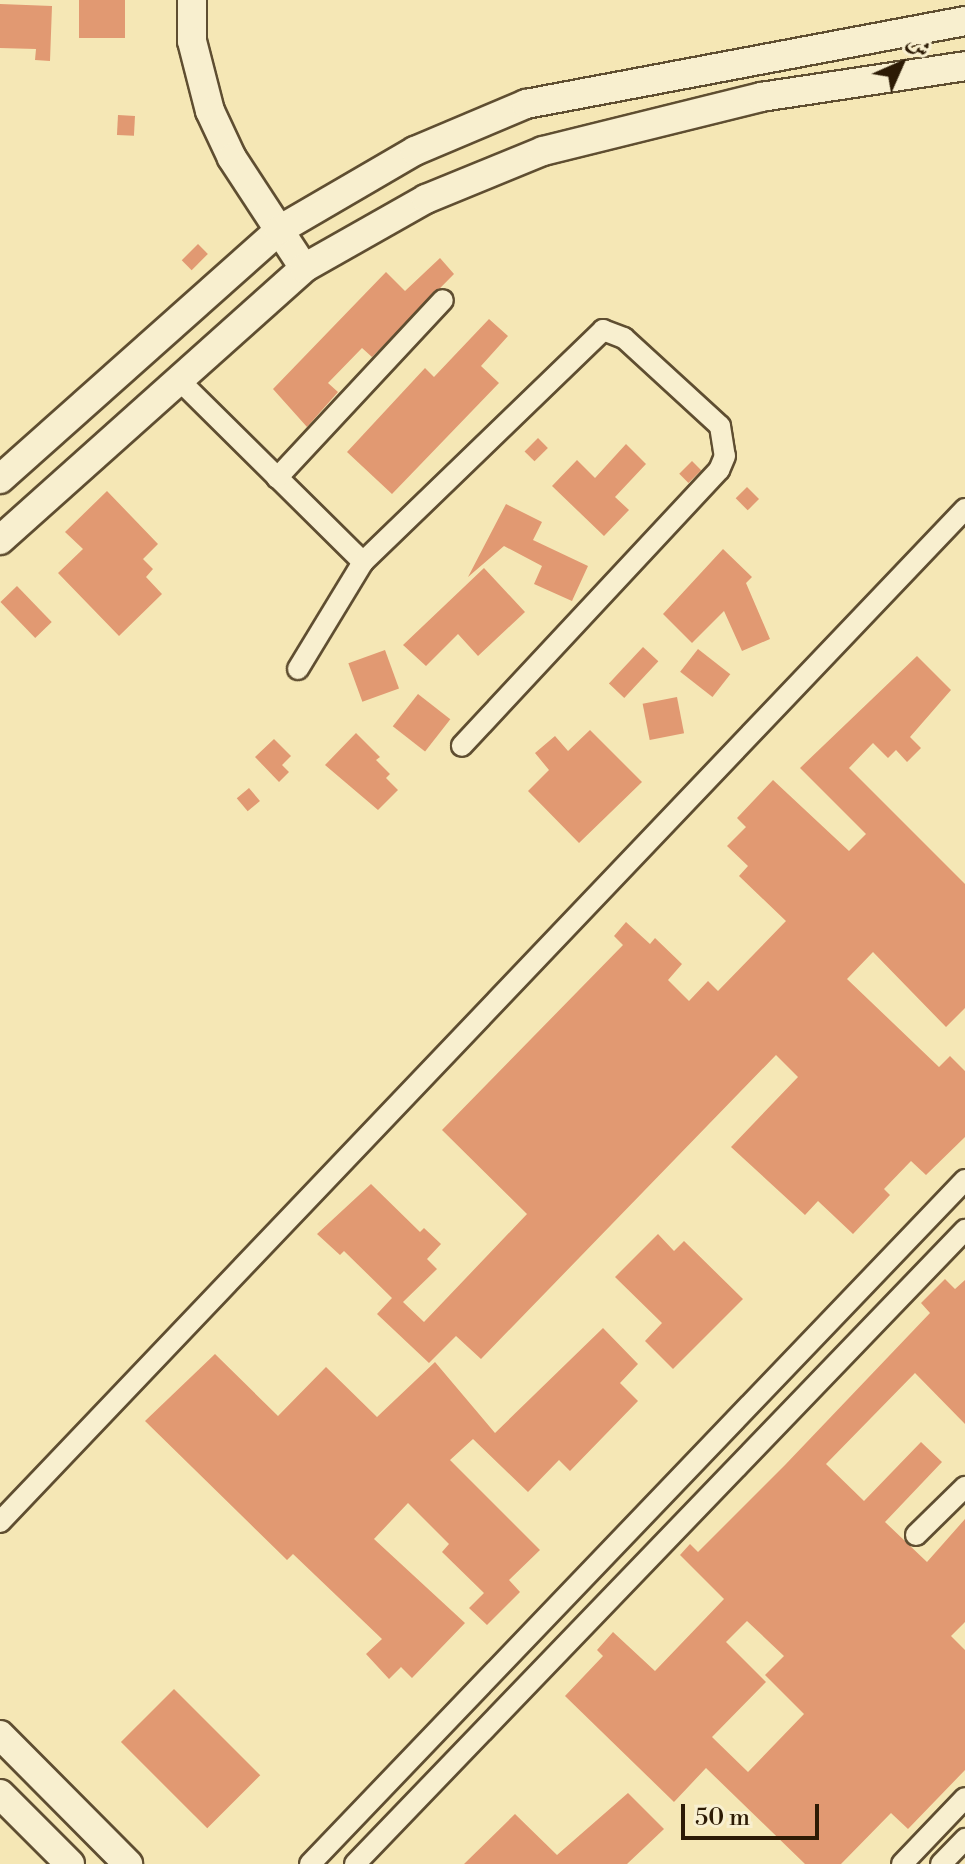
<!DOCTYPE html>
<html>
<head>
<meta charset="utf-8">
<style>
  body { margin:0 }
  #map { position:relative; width:965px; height:1864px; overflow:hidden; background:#f5e7b5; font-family:"Libre Bodoni",Amiri,serif }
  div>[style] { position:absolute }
  .building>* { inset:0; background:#e19972; transform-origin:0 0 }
  .roads { filter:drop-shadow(2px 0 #5f4e31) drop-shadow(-2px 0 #5f4e31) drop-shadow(0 2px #5f4e31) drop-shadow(0 -2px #5f4e31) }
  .street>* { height:20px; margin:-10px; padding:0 10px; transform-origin:10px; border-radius:10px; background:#f8efcf }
  .secondary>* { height:28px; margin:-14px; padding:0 14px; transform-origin:14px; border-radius:14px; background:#f8efcf }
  span { translate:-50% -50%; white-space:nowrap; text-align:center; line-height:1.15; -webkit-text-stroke:6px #f8efcf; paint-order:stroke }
  .north { position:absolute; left:861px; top:24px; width:80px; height:80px; -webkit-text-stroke:6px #f8efcf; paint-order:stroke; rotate:45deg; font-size:22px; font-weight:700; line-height:32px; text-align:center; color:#2d1b05 }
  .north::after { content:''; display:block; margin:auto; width:28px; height:36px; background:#2d1b05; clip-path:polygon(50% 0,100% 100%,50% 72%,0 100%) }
  .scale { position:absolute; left:681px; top:1804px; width:138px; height:36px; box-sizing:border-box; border:4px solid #2d1b05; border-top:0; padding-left:10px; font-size:24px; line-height:28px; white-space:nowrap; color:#2d1b05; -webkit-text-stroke:6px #f8efcf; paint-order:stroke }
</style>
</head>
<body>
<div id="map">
  <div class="building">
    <div style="left:79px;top:0;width:46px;height:38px"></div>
    <div style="clip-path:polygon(0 4px,52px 6px,50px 61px,35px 60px,36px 49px,0 48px)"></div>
    <div style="left:118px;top:115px;width:17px;height:20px;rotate:3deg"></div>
    <div style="left:198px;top:244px;width:14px;height:23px;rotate:45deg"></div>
    <div style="clip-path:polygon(440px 258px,454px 274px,372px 357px,362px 348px,328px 383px,338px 392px,307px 427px,273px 389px,386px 272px,405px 291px)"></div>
    <div style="clip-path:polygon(489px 319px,508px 336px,481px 366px,499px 383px,392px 494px,347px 452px,425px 368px,434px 377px)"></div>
    <div style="left:538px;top:438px;width:14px;height:19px;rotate:45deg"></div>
    <div style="clip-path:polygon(626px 444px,646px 464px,615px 497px,629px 510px,604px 536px,552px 486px,577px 460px,595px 478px)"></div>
    <div style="left:692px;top:461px;width:13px;height:18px;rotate:45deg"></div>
    <div style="left:747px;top:487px;width:17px;height:16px;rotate:45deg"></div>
    <div style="clip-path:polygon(107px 491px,158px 544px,143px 559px,153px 569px,146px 577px,162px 594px,119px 636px,58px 573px,83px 549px,65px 532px)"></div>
    <div style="clip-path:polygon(506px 504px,542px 522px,533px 540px,588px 566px,572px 601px,534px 584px,542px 566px,504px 546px,468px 577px)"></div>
    <div style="clip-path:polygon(723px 549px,752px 577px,746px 583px,770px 639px,742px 651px,724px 611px,692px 643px,663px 614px)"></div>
    <div style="clip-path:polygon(484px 568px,525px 612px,478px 656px,458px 634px,426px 666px,403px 645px)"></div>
    <div style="left:17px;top:586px;width:50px;height:23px;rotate:46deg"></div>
    <div style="left:643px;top:647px;width:21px;height:50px;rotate:43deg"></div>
    <div style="left:698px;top:649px;width:41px;height:29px;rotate:38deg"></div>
    <div style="left:385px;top:650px;width:41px;height:39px;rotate:70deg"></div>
    <div style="clip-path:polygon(917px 656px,951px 690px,910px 737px,921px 748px,907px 762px,896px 750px,888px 758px,873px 743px,849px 768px,965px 884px,965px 1008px,946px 1027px,873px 952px,847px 979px,939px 1067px,950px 1056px,965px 1071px,965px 1137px,926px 1175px,911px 1161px,884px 1189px,890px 1195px,853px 1234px,818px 1201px,805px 1215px,731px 1147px,798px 1077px,776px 1055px,481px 1359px,456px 1336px,429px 1363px,377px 1314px,392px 1298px,344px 1251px,340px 1255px,317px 1234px,371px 1184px,420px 1232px,424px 1228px,441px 1244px,427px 1259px,437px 1269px,403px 1302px,424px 1322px,527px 1214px,442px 1130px,623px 945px,614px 936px,626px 922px,650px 944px,655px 938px,682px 964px,668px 980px,689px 1001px,708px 981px,718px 991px,786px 921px,739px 876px,748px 866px,727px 846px,746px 827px,737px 818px,773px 780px,849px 851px,866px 834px,800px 768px)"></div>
    <div style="left:418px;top:694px;width:41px;height:41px;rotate:38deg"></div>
    <div style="left:677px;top:697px;width:37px;height:35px;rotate:79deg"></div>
    <div style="clip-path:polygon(590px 730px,642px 782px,579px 843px,528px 791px,549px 770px,535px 753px,555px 736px,568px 751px)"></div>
    <div style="clip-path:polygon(356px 733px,380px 757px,376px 760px,390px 774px,386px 778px,398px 790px,378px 810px,325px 765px)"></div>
    <div style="clip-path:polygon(274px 739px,291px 756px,282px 765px,289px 772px,279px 782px,255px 757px)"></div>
    <div style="left:249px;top:788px;width:17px;height:16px;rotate:50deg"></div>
    <div style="clip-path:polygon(658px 1234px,674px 1251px,684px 1241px,743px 1299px,673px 1369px,645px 1341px,662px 1323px,615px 1277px)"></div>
    <div style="clip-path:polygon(evenodd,945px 1279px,955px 1289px,965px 1280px,965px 1424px,915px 1373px,826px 1464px,864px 1501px,921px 1442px,942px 1462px,885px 1522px,927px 1562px,965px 1519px,965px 1622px,951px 1636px,965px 1650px,965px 1770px,908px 1829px,891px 1813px,841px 1864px,805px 1864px,706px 1768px,674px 1802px,565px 1696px,603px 1656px,597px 1650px,613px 1632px,655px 1671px,724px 1599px,680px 1555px,690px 1544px,698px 1552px,785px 1465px,930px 1313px,921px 1303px,945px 1279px,747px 1621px,784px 1656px,765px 1675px,804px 1714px,748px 1772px,712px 1737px,766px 1682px,726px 1642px,747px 1621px)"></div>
    <div style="clip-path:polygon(603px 1328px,638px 1364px,620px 1383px,638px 1401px,570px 1471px,559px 1460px,528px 1492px,473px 1439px,450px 1460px,540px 1550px,509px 1580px,520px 1592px,487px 1625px,469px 1608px,484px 1593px,442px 1552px,449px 1544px,408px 1503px,374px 1539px,465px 1623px,412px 1678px,401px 1667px,389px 1679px,366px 1654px,382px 1639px,293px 1554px,287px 1560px,145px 1421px,215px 1354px,278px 1416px,326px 1367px,377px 1417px,435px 1362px,495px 1433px)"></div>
    <div style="left:174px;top:1689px;width:122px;height:75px;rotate:45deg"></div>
    <div style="clip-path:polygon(628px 1793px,664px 1829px,627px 1864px,464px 1864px,515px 1814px,557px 1855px)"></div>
  </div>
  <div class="roads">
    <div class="street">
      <div style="left:179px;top:380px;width:259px;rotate:44.7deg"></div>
      <div style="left:277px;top:478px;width:243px;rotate:-47deg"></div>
      <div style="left:298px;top:669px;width:125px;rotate:-58.7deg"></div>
      <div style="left:363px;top:562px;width:334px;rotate:-44deg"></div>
      <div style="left:603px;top:330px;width:22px;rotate:21deg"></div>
      <div style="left:624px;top:338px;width:130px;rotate:42.5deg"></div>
      <div style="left:720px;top:426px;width:30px;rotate:81deg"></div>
      <div style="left:725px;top:456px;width:15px;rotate:113deg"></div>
      <div style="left:719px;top:470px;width:377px;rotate:133deg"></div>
      <div style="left:0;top:1522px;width:1399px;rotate:-46.39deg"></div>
      <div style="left:916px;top:1535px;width:69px;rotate:-44.4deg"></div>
      <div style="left:310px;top:1864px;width:947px;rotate:-46.24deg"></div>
      <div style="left:355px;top:1864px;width:880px;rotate:-46.11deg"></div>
      <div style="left:902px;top:1864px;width:91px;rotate:-46.3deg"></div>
      <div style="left:941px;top:1864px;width:35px;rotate:-46deg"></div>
    </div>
    <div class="secondary">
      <div style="left:192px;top:0;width:41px;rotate:90deg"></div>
      <div style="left:192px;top:41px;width:72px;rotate:75.6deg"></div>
      <div style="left:210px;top:111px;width:52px;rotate:64.9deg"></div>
      <div style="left:232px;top:158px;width:131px;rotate:56.8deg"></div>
      <div style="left:0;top:479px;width:374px;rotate:-41.7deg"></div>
      <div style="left:279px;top:230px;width:157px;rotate:-30.2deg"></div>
      <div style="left:415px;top:151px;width:121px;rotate:-22.9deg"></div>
      <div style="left:526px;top:104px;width:447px;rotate:-10.7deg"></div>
      <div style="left:0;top:540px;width:408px;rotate:-41.8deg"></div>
      <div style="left:304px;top:268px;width:140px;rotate:-29.5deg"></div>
      <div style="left:426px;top:199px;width:126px;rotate:-22.3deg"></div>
      <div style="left:543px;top:151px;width:225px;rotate:-13.9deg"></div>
      <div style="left:761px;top:97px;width:206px;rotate:-8.6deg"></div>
      <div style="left:0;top:1735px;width:182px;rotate:45.2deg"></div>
      <div style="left:0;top:1794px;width:99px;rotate:45deg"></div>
    </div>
  </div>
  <div class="north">ش</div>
  <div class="scale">50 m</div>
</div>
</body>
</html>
